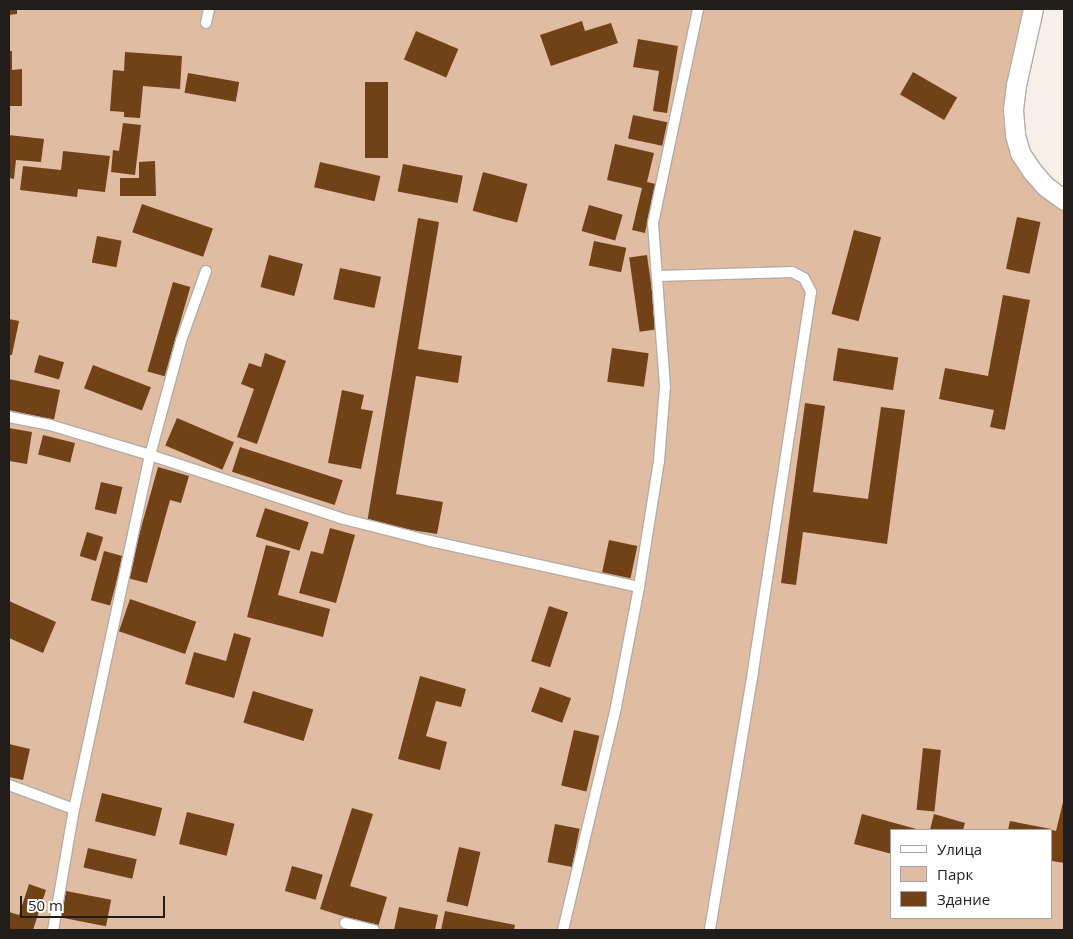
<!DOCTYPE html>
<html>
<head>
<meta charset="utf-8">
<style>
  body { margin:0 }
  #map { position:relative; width:1073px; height:939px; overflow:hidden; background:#f8efe8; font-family:"Open Sans",sans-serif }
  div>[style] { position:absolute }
  .green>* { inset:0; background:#e0bca3 }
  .building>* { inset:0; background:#714118; transform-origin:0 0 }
  .roads { filter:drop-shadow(1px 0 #b4aba5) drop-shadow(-1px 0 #b4aba5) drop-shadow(0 1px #b4aba5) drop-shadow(0 -1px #b4aba5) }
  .service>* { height:10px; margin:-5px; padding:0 5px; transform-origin:5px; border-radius:5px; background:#fff }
  .minor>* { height:19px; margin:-9.5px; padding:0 9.5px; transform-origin:9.5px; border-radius:9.5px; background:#fff }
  span { translate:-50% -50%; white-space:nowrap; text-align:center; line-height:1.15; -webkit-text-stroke:5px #fefefe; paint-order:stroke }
  .frame { position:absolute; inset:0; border:10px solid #211d1b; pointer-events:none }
  .legend { position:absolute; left:890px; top:829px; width:162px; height:90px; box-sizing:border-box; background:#fefefe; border:1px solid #a6a4a3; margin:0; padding:6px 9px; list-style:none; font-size:15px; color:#211d1b }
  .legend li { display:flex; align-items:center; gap:10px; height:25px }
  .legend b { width:25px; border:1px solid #a6a4a3 }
  .scale { position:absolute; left:20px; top:896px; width:145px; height:22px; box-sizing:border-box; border:2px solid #211d1b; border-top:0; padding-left:6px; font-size:15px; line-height:18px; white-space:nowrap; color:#211d1b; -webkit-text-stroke:4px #fefefe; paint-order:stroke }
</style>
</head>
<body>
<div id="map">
  <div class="green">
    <div style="clip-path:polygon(evenodd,9px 9px,1034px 9px,1012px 112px,1022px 170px,1064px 207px,1064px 930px,9px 930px,9px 9px,892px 830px,1052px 830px,1052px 918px,892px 918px,892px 830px)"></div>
  </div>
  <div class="building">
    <div style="clip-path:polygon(9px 9px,17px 9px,17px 14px,9px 15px)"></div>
    <div style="clip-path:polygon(582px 21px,585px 31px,611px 23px,618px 43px,551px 66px,540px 35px)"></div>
    <div style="left:416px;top:31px;width:46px;height:31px;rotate:23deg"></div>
    <div style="clip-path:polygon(638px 39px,678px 46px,667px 113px,653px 111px,659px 71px,633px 67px)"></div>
    <div style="clip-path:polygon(9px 51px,12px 51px,12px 70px,22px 69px,22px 106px,9px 106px)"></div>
    <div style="clip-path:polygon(125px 52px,182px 56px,180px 89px,143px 86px,140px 118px,124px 117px,124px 112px,110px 111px,113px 70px,124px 71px)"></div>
    <div style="left:913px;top:72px;width:51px;height:26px;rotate:30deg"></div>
    <div style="left:188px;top:73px;width:52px;height:20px;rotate:10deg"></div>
    <div style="left:365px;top:82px;width:23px;height:76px"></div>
    <div style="left:633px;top:115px;width:35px;height:24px;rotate:12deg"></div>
    <div style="clip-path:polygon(123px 123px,141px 125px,135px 175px,111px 172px,113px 150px,119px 151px)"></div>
    <div style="clip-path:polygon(9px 135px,44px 139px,41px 162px,16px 160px,14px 179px,9px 178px)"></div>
    <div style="clip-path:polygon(615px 144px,654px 153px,647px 182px,656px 184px,645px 233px,632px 230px,642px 188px,607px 180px)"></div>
    <div style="clip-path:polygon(63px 151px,110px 156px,105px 192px,78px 189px,77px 197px,20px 190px,23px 166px,61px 170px)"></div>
    <div style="clip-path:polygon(155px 161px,156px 196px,120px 196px,120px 178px,139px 178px,139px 162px)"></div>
    <div style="left:320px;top:162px;width:62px;height:26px;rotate:13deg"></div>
    <div style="left:403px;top:164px;width:61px;height:28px;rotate:11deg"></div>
    <div style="left:483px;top:172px;width:46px;height:40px;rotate:15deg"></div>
    <div style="left:142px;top:204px;width:75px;height:30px;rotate:19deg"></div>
    <div style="left:589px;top:205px;width:35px;height:27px;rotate:16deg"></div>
    <div style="left:1017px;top:217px;width:24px;height:53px;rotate:12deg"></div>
    <div style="clip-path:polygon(418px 218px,439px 222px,418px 349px,462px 356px,458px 383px,416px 376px,396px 494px,443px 502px,437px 534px,367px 523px)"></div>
    <div style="left:854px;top:230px;width:28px;height:87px;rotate:15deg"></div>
    <div style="left:97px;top:236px;width:25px;height:27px;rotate:11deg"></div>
    <div style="left:594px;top:241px;width:33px;height:25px;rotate:12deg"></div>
    <div style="left:269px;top:255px;width:35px;height:33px;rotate:15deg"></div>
    <div style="left:647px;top:255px;width:75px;height:18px;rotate:82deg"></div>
    <div style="left:340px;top:268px;width:42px;height:32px;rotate:12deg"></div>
    <div style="left:173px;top:282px;width:18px;height:93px;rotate:16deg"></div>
    <div style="clip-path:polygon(1003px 295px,1030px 300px,1005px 430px,990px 427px,994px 410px,939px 399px,945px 368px,988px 376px)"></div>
    <div style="clip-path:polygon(9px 319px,19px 321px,12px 355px,9px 355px)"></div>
    <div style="left:612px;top:348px;width:37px;height:34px;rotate:8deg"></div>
    <div style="left:838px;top:348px;width:61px;height:33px;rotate:9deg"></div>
    <div style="clip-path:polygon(265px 353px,286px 361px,257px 444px,237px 437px,254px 389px,241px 384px,249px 363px,261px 367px)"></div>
    <div style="left:39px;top:355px;width:26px;height:18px;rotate:16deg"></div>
    <div style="left:93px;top:365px;width:62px;height:25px;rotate:21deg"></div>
    <div style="clip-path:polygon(9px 379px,60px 390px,54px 420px,9px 410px)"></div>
    <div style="clip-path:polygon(342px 390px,364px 395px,361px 409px,373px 411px,361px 469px,328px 463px)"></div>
    <div style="clip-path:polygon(805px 403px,825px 406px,813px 492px,868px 499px,881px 407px,905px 410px,887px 544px,803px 532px,796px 585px,781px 583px)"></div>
    <div style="left:177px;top:418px;width:62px;height:30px;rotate:23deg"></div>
    <div style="clip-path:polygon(9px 428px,32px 432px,27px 464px,9px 461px)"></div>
    <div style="left:43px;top:435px;width:33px;height:20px;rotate:14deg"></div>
    <div style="left:240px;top:447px;width:108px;height:26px;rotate:18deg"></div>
    <div style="clip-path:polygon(158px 467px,189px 476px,181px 503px,170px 500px,147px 583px,127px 578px)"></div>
    <div style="left:101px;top:482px;width:22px;height:28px;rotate:13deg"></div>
    <div style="left:265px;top:508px;width:46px;height:30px;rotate:18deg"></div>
    <div style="clip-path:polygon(330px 528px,355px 535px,336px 603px,299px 593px,311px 551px,323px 554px)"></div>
    <div style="left:87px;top:532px;width:17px;height:25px;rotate:17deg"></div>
    <div style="left:609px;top:540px;width:29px;height:33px;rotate:12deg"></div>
    <div style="clip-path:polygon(266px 545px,290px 551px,278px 595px,330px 609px,323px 637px,247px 617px)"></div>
    <div style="left:104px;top:551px;width:20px;height:51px;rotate:15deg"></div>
    <div style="left:130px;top:599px;width:70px;height:34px;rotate:19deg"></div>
    <div style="clip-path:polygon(9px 601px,56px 622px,43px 653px,9px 638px)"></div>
    <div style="left:549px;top:606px;width:20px;height:58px;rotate:18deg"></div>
    <div style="clip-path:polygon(234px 633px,251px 638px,234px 698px,185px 684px,194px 652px,226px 661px)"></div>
    <div style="clip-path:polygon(420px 676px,466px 689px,461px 707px,436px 701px,426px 736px,447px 742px,440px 770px,398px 759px)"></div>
    <div style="left:540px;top:687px;width:33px;height:26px;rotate:20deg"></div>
    <div style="left:253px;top:691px;width:63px;height:33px;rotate:17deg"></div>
    <div style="left:574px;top:730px;width:26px;height:57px;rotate:13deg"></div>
    <div style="clip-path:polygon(9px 744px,30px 749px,23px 780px,9px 777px)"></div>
    <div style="left:923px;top:748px;width:18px;height:62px;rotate:6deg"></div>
    <div style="left:102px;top:793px;width:62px;height:29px;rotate:14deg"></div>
    <div style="clip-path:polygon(1064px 798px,1064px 863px,1052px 861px,1052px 830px,1056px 831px)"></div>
    <div style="clip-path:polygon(352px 808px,373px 814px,350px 886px,387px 897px,378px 927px,320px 909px)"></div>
    <div style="left:187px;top:812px;width:49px;height:33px;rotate:14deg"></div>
    <div style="clip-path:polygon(862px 814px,920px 830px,892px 830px,892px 854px,854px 844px)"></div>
    <div style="clip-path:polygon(934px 814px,965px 823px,963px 830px,930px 830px)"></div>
    <div style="clip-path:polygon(1010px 821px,1051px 829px,1051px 830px,1008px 830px)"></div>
    <div style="left:555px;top:824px;width:25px;height:39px;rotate:11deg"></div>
    <div style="left:459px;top:847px;width:22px;height:56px;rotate:13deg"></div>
    <div style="left:88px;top:848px;width:50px;height:20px;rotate:13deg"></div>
    <div style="left:292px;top:866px;width:32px;height:26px;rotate:16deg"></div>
    <div style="clip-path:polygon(29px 884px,46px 890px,33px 930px,9px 930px,9px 912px,19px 915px)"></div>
    <div style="left:66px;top:891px;width:46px;height:27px;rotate:11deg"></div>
    <div style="clip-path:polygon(399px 907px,438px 915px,435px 930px,394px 930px)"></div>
    <div style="clip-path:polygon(445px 911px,515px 925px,514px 930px,441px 930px)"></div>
  </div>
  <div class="roads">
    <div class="service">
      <div style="left:206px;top:23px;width:14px;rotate:-78deg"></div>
      <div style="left:206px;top:271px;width:74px;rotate:109.7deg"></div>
      <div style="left:181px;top:341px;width:118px;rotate:105.2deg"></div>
      <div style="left:150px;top:455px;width:200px;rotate:18.3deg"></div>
      <div style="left:340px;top:518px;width:93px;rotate:14.3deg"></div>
      <div style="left:430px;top:541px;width:214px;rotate:12.4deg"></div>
      <div style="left:639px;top:587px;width:128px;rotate:-81deg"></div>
      <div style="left:659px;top:461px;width:74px;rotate:-85.4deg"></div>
      <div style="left:665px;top:387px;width:164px;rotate:-94.2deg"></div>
      <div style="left:653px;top:223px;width:219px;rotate:-78.1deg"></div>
      <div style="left:658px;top:276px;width:134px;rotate:-1.7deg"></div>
      <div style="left:792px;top:272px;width:13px;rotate:27deg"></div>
      <div style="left:804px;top:278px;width:16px;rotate:63deg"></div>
      <div style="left:811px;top:292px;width:384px;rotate:98.7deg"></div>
      <div style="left:753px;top:672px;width:262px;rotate:99.5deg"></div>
      <div style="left:9px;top:417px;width:42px;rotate:11deg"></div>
      <div style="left:50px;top:425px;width:104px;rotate:16.7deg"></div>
      <div style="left:150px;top:455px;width:362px;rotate:102.1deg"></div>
      <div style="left:74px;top:809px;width:123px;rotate:99.8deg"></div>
      <div style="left:9px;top:785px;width:69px;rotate:20.3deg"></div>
      <div style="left:345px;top:923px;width:30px;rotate:14deg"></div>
      <div style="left:563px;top:930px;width:229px;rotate:-76.6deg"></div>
      <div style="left:616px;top:707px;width:122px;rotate:-79.1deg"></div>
    </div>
    <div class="minor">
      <div style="left:1033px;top:9px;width:78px;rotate:102.6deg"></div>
      <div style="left:1016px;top:85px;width:25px;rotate:97deg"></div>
      <div style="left:1013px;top:110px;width:25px;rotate:85deg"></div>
      <div style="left:1015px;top:135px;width:19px;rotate:74deg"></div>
      <div style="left:1020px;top:153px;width:22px;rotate:56deg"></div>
      <div style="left:1032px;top:171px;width:20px;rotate:49deg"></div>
      <div style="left:1045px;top:186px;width:24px;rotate:36deg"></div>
    </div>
  </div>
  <div class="frame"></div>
  <ul class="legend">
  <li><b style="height:6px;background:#fff"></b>Улица</li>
  <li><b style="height:14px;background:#e0bca3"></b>Парк</li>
  <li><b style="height:14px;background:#714118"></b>Здание</li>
  </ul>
  <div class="scale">50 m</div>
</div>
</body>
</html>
